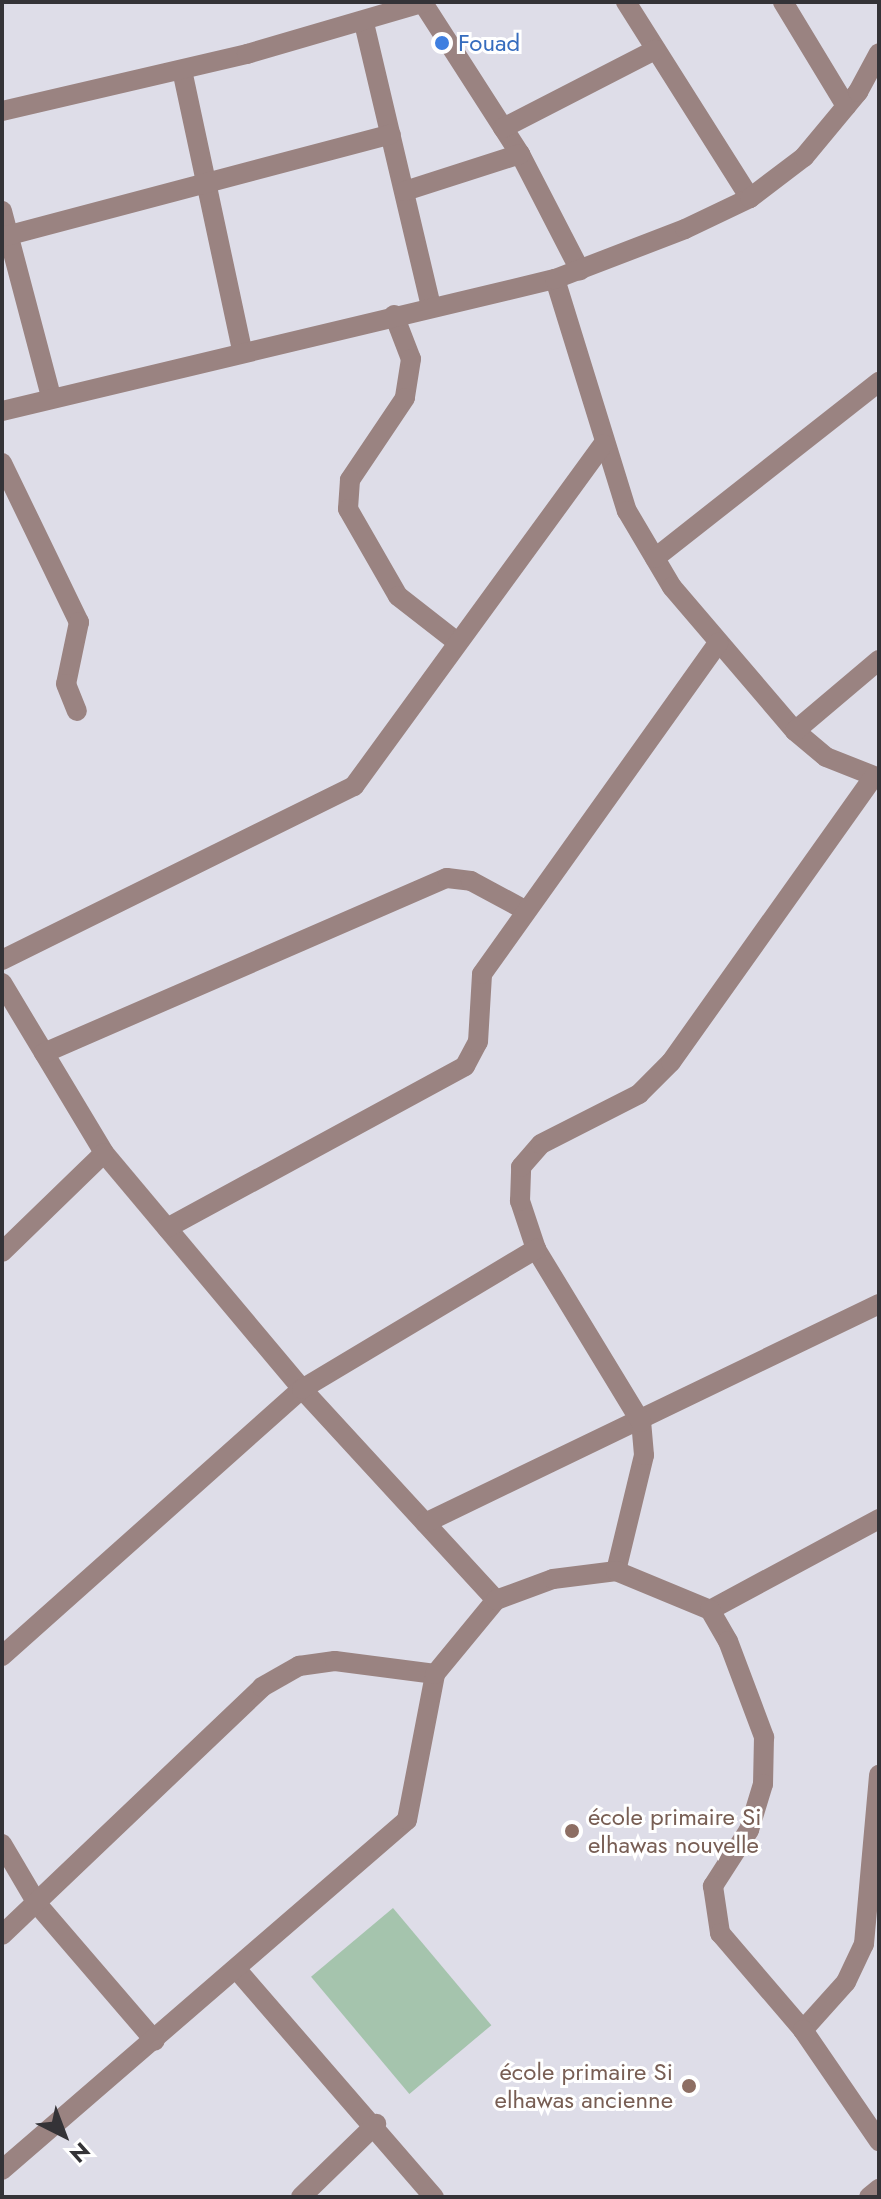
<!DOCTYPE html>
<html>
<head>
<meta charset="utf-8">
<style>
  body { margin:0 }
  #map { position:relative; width:881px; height:2199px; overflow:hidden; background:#dedde8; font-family:Jost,sans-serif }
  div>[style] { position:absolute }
  .green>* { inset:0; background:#a5c4ad; transform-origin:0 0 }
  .minor>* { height:20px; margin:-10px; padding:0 10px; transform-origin:10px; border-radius:10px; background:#9a8381 }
  .dots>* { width:22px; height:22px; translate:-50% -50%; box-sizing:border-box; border:4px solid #fff; border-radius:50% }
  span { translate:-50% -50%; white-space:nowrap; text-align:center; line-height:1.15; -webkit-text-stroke:6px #fff; paint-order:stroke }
  .shop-label { font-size:24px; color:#366cbe }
  .left { translate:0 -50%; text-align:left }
  .education-label { font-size:24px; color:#785e54 }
  .right { translate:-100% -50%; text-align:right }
  .frame { position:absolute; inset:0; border:4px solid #343337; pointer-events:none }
  .north { position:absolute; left:24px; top:2095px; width:80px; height:80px; -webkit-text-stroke:6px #fff; paint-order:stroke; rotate:138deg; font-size:22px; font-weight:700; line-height:32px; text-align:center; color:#343337 }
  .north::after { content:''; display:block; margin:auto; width:28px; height:36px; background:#343337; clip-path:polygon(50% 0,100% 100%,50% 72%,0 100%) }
</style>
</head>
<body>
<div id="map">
  <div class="green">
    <div style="left:393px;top:1908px;width:153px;height:107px;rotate:50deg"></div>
  </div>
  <div class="minor">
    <div style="left:626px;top:2px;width:232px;rotate:57.7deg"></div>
    <div style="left:783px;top:2px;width:122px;rotate:58.8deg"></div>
    <div style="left:423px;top:3px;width:179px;rotate:57.3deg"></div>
    <div style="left:520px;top:154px;width:131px;rotate:62.7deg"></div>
    <div style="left:364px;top:23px;width:292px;rotate:76.7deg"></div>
    <div style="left:182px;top:70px;width:286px;rotate:77.9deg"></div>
    <div style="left:2px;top:111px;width:252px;rotate:-13.1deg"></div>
    <div style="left:247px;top:54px;width:185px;rotate:-16.3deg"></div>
    <div style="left:503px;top:128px;width:171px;rotate:-27.2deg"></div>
    <div style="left:405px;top:191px;width:121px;rotate:-17.8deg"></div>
    <div style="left:2px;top:211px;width:192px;rotate:75.2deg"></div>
    <div style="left:2px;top:237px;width:402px;rotate:-14.8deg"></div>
    <div style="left:555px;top:279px;width:243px;rotate:72.8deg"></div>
    <div style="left:627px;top:511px;width:88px;rotate:59.4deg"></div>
    <div style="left:672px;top:587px;width:189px;rotate:49.5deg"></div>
    <div style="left:795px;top:731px;width:40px;rotate:40deg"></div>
    <div style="left:826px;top:757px;width:57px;rotate:21.6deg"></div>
    <div style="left:394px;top:315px;width:47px;rotate:68.9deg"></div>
    <div style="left:411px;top:359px;width:39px;rotate:99deg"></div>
    <div style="left:405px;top:398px;width:99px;rotate:123.9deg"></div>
    <div style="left:350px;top:480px;width:29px;rotate:94deg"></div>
    <div style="left:348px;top:509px;width:100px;rotate:60.1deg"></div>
    <div style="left:398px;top:596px;width:75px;rotate:37.9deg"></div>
    <div style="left:2px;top:411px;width:569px;rotate:-13.43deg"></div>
    <div style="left:555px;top:279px;width:139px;rotate:-21deg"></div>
    <div style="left:685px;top:229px;width:72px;rotate:-25.5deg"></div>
    <div style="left:750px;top:198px;width:68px;rotate:-37.2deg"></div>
    <div style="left:804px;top:157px;width:85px;rotate:-50.3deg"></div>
    <div style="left:858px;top:92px;width:44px;rotate:-61.7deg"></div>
    <div style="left:2px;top:463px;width:177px;rotate:64.2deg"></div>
    <div style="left:79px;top:622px;width:63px;rotate:101.8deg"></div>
    <div style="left:66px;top:684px;width:29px;rotate:68deg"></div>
    <div style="left:655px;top:558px;width:285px;rotate:-38.2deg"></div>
    <div style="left:795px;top:731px;width:110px;rotate:-40.2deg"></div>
    <div style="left:2px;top:960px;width:393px;rotate:-26.3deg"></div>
    <div style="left:354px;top:786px;width:423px;rotate:-53.9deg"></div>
    <div style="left:2px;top:983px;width:198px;rotate:59deg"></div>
    <div style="left:104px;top:1153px;width:308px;rotate:50deg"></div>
    <div style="left:302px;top:1389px;width:287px;rotate:47.4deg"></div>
    <div style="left:44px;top:1053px;width:439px;rotate:-23.5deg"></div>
    <div style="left:447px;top:878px;width:24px;rotate:7deg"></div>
    <div style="left:471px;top:881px;width:59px;rotate:28.3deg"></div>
    <div style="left:167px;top:1228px;width:339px;rotate:-28.5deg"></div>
    <div style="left:465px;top:1066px;width:27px;rotate:-62deg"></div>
    <div style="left:478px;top:1042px;width:68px;rotate:-86.6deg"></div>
    <div style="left:482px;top:974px;width:407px;rotate:-54.5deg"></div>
    <div style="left:2px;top:1252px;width:142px;rotate:-44.1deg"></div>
    <div style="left:425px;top:1523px;width:504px;rotate:-25.75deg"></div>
    <div style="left:616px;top:1571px;width:119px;rotate:-76.4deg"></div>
    <div style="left:644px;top:1455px;width:33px;rotate:-95deg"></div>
    <div style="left:641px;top:1422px;width:202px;rotate:-121.3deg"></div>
    <div style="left:536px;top:1249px;width:51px;rotate:-108.4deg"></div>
    <div style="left:520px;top:1201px;width:34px;rotate:-88deg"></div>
    <div style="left:521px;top:1167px;width:30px;rotate:-49deg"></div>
    <div style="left:541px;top:1144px;width:110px;rotate:-27deg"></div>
    <div style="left:639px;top:1094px;width:45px;rotate:-45deg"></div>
    <div style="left:671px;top:1062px;width:349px;rotate:-54.6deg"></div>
    <div style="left:710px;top:1610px;width:192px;rotate:-28.3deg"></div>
    <div style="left:2px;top:1656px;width:402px;rotate:-41.7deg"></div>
    <div style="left:302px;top:1389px;width:273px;rotate:-30.9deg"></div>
    <div style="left:2px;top:1844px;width:71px;rotate:59.5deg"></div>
    <div style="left:38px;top:1905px;width:179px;rotate:49.3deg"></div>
    <div style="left:2px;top:1935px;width:359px;rotate:-43.6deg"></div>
    <div style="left:262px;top:1687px;width:43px;rotate:-29.6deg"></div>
    <div style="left:299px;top:1666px;width:36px;rotate:-8deg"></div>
    <div style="left:335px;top:1661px;width:101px;rotate:7.4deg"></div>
    <div style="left:238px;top:1971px;width:299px;rotate:49.1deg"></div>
    <div style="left:803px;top:2030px;width:64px;rotate:-48.1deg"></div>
    <div style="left:846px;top:1982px;width:42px;rotate:-64.7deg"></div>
    <div style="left:864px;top:1944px;width:170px;rotate:-84.9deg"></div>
    <div style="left:2px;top:2170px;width:535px;rotate:-40.83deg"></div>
    <div style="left:407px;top:1820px;width:149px;rotate:-79.1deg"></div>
    <div style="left:435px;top:1674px;width:96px;rotate:-50.5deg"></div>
    <div style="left:496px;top:1600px;width:61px;rotate:-20.2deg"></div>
    <div style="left:553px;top:1579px;width:64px;rotate:-7.2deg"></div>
    <div style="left:616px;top:1571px;width:102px;rotate:22.5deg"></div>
    <div style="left:710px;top:1610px;width:36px;rotate:60deg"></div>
    <div style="left:728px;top:1641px;width:103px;rotate:69.4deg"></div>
    <div style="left:764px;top:1737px;width:47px;rotate:91.2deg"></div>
    <div style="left:763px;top:1784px;width:48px;rotate:106.9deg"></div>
    <div style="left:749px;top:1830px;width:67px;rotate:122.7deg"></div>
    <div style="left:713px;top:1886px;width:48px;rotate:81.5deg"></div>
    <div style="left:720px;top:1933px;width:128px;rotate:49.4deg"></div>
    <div style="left:803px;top:2030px;width:135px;rotate:55.6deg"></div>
    <div style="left:301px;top:2197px;width:105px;rotate:-44.2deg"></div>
    <div style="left:869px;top:2197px;width:13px;rotate:-39deg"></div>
  </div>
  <div class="dots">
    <div style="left:442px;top:43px;background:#3f7fe0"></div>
    <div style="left:572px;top:1831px;background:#8d6e63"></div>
    <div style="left:689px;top:2086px;background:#8d6e63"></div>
  </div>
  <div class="shop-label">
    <span class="left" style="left:458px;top:43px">Fouad</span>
  </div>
  <div class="education-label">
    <span class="left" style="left:588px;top:1831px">école primaire Si<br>elhawas nouvelle</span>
    <span class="right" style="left:673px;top:2086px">école primaire Si<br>elhawas ancienne</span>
  </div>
  <div class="frame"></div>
  <div class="north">N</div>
</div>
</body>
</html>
